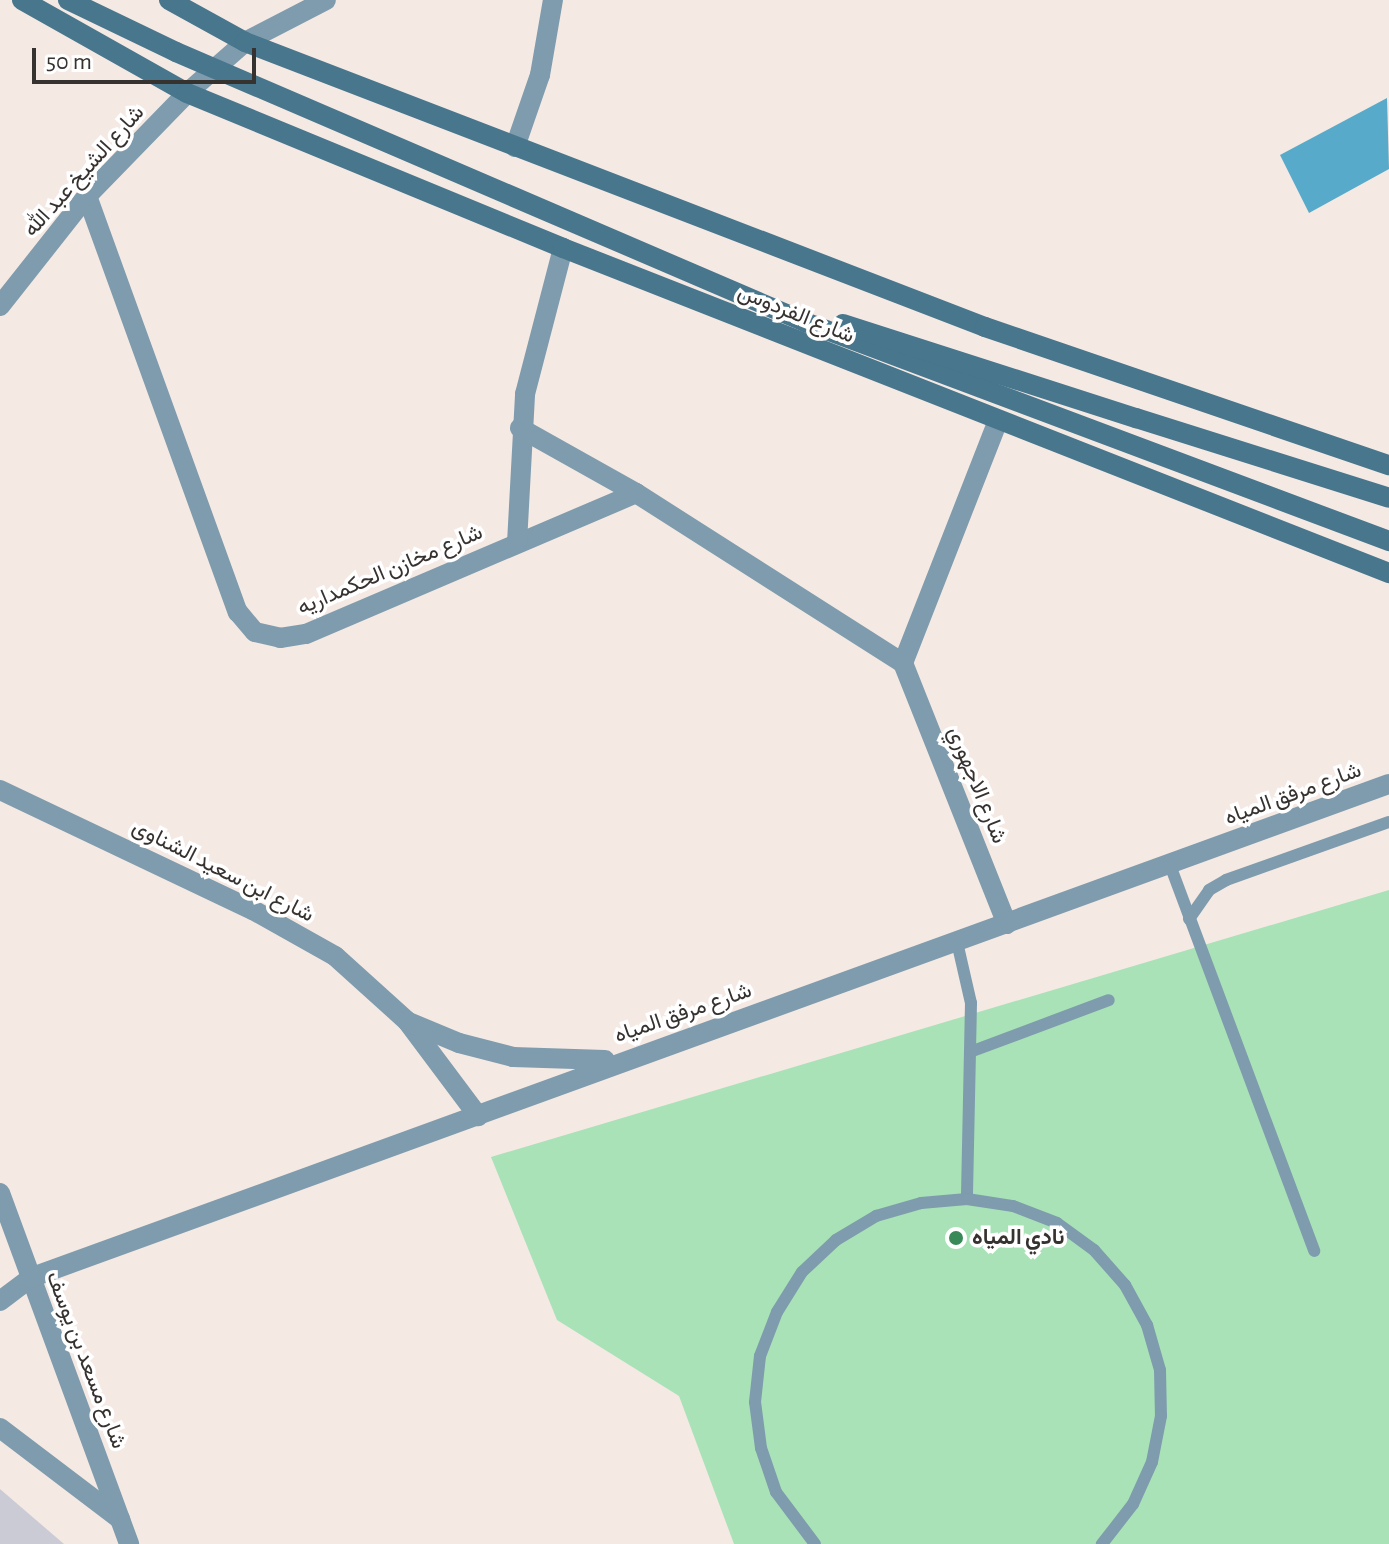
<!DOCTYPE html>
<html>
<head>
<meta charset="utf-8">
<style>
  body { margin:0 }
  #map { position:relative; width:1389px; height:1544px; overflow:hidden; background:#f5e9e4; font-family:"Alegreya Sans",Vazirmatn,sans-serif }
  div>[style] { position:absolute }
  .green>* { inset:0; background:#a9e2b7 }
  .water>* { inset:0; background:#57aac9 }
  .building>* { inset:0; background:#cbcbd6 }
  .service>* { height:12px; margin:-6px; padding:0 6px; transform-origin:6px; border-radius:6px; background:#7e9cad }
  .minor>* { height:20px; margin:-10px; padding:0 10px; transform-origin:10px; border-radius:10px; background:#7e9cad }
  .secondary>* { height:20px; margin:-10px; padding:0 10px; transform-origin:10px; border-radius:10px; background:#47768d }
  .secondary-bridge>* { height:20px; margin:-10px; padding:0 10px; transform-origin:10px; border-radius:10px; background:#47768d }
  .dots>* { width:22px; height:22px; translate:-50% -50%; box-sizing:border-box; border:4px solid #fff; border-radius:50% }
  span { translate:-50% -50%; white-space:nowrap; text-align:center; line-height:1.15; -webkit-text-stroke:7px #fff; paint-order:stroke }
  .street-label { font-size:22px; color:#363230 }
  .poi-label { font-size:22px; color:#363230; font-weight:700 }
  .left { translate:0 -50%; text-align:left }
  .scale { position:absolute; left:32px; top:48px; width:224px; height:36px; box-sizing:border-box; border:4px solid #363230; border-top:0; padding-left:10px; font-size:24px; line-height:28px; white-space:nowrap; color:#363230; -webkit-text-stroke:6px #fff; paint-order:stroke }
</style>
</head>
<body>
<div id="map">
  <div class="green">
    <div style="clip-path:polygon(1389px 890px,1389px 1544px,734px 1544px,679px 1396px,557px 1320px,491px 1157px)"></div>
  </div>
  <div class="water">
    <div style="clip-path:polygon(1387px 98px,1389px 169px,1309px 213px,1280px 155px)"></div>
  </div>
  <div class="building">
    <div style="clip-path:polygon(0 1489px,64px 1544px,0 1544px)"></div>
  </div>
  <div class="service">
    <div style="left:1170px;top:865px;width:412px;rotate:69.5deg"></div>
    <div style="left:1189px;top:919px;width:35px;rotate:-55deg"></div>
    <div style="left:1209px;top:890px;width:20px;rotate:-30deg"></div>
    <div style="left:1226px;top:880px;width:173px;rotate:-19.6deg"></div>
    <div style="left:957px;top:942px;width:63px;rotate:77.1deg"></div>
    <div style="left:971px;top:1003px;width:196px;rotate:91.2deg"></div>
    <div style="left:970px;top:1052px;width:148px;rotate:-20.5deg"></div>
    <div style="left:815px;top:1544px;width:65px;rotate:-126.9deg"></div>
    <div style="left:776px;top:1492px;width:46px;rotate:-108.8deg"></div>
    <div style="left:761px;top:1448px;width:46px;rotate:-97.4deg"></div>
    <div style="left:755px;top:1402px;width:46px;rotate:-83.8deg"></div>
    <div style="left:760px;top:1356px;width:47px;rotate:-68.9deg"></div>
    <div style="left:777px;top:1312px;width:47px;rotate:-58deg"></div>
    <div style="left:802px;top:1272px;width:47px;rotate:-43.3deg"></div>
    <div style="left:836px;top:1240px;width:47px;rotate:-31deg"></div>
    <div style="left:876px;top:1216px;width:47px;rotate:-16.1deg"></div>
    <div style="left:921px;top:1203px;width:46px;rotate:-5deg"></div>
    <div style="left:967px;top:1199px;width:47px;rotate:8.7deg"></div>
    <div style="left:1013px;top:1206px;width:47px;rotate:21.1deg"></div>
    <div style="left:1057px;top:1223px;width:46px;rotate:36.1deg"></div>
    <div style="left:1094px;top:1250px;width:47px;rotate:48.5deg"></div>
    <div style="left:1125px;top:1285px;width:46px;rotate:61.2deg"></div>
    <div style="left:1147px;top:1325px;width:47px;rotate:73.9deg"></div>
    <div style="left:1160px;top:1370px;width:46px;rotate:88.8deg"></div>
    <div style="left:1161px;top:1416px;width:47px;rotate:101.1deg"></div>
    <div style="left:1152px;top:1462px;width:46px;rotate:114.3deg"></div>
    <div style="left:1133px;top:1504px;width:51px;rotate:127.8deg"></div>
  </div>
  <div class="minor">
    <div style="left:515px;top:147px;width:76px;rotate:-70.9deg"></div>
    <div style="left:540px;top:75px;width:76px;rotate:-80.2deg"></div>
    <div style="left:87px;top:196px;width:443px;rotate:70.1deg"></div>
    <div style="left:238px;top:612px;width:26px;rotate:50deg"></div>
    <div style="left:255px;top:632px;width:26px;rotate:13deg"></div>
    <div style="left:280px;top:638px;width:26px;rotate:-9deg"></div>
    <div style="left:306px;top:634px;width:359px;rotate:-23.1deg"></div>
    <div style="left:636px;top:493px;width:317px;rotate:32.5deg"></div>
    <div style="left:0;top:306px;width:140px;rotate:-51.7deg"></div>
    <div style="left:87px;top:196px;width:144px;rotate:-45.8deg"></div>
    <div style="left:187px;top:93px;width:77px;rotate:-41.3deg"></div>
    <div style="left:245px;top:42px;width:91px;rotate:-27.4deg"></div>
    <div style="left:520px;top:428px;width:133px;rotate:29.3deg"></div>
    <div style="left:517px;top:543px;width:149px;rotate:-86.9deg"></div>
    <div style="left:525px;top:394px;width:151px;rotate:-75.4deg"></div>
    <div style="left:903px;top:663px;width:281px;rotate:68.3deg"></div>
    <div style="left:903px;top:663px;width:261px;rotate:-68.6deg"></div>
    <div style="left:0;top:790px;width:280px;rotate:25.4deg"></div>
    <div style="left:253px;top:910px;width:94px;rotate:29.3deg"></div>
    <div style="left:335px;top:956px;width:97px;rotate:42.1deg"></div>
    <div style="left:407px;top:1021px;width:119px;rotate:53.2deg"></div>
    <div style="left:411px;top:1023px;width:52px;rotate:22.6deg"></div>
    <div style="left:459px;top:1043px;width:56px;rotate:14.5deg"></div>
    <div style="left:513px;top:1057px;width:92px;rotate:1.9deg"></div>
    <div style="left:0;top:1193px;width:374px;rotate:69.8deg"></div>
    <div style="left:0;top:1301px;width:38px;rotate:-37deg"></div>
    <div style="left:30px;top:1278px;width:1446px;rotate:-19.98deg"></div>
    <div style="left:0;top:1428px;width:151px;rotate:37.2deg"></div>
  </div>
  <div class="secondary">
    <div style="left:22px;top:0;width:189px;rotate:29.4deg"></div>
    <div style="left:187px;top:93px;width:407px;rotate:22.4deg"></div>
    <div style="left:563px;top:248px;width:888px;rotate:21.48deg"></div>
    <div style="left:169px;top:0;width:87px;rotate:28.9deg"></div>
    <div style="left:245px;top:42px;width:793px;rotate:21.06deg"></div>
    <div style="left:985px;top:327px;width:427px;rotate:18.9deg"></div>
    <div style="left:1136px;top:418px;width:265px;rotate:17.5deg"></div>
  </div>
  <div class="secondary-bridge">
    <div style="left:68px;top:0;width:120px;rotate:25.7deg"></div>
    <div style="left:176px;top:52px;width:685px;rotate:23.23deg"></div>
    <div style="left:805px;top:322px;width:624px;rotate:20.56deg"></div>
    <div style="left:843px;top:324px;width:308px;rotate:17.8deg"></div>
  </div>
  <div class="dots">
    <div style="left:956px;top:1238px;background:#398959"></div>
  </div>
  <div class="street-label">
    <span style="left:84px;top:171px;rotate:-48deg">شارع الشيخ عبد الله</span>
    <span style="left:796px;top:314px;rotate:22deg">شارع الفردوس</span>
    <span style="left:390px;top:570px;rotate:-23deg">شارع مخازن الحكمداريه</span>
    <span style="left:977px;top:785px;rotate:68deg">شارع الاجهوري</span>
    <span style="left:1293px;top:794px;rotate:-20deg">شارع مرفق المياه</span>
    <span style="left:223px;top:871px;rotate:27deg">شارع ابن سعيد الشناوى</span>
    <span style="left:683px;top:1013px;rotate:-19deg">شارع مرفق المياه</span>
    <span style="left:86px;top:1360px;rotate:69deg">شارع مسعد بن يوسف</span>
  </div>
  <div class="poi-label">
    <span class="left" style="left:972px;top:1238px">نادي المياه</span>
  </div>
  <div class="scale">50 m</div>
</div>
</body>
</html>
